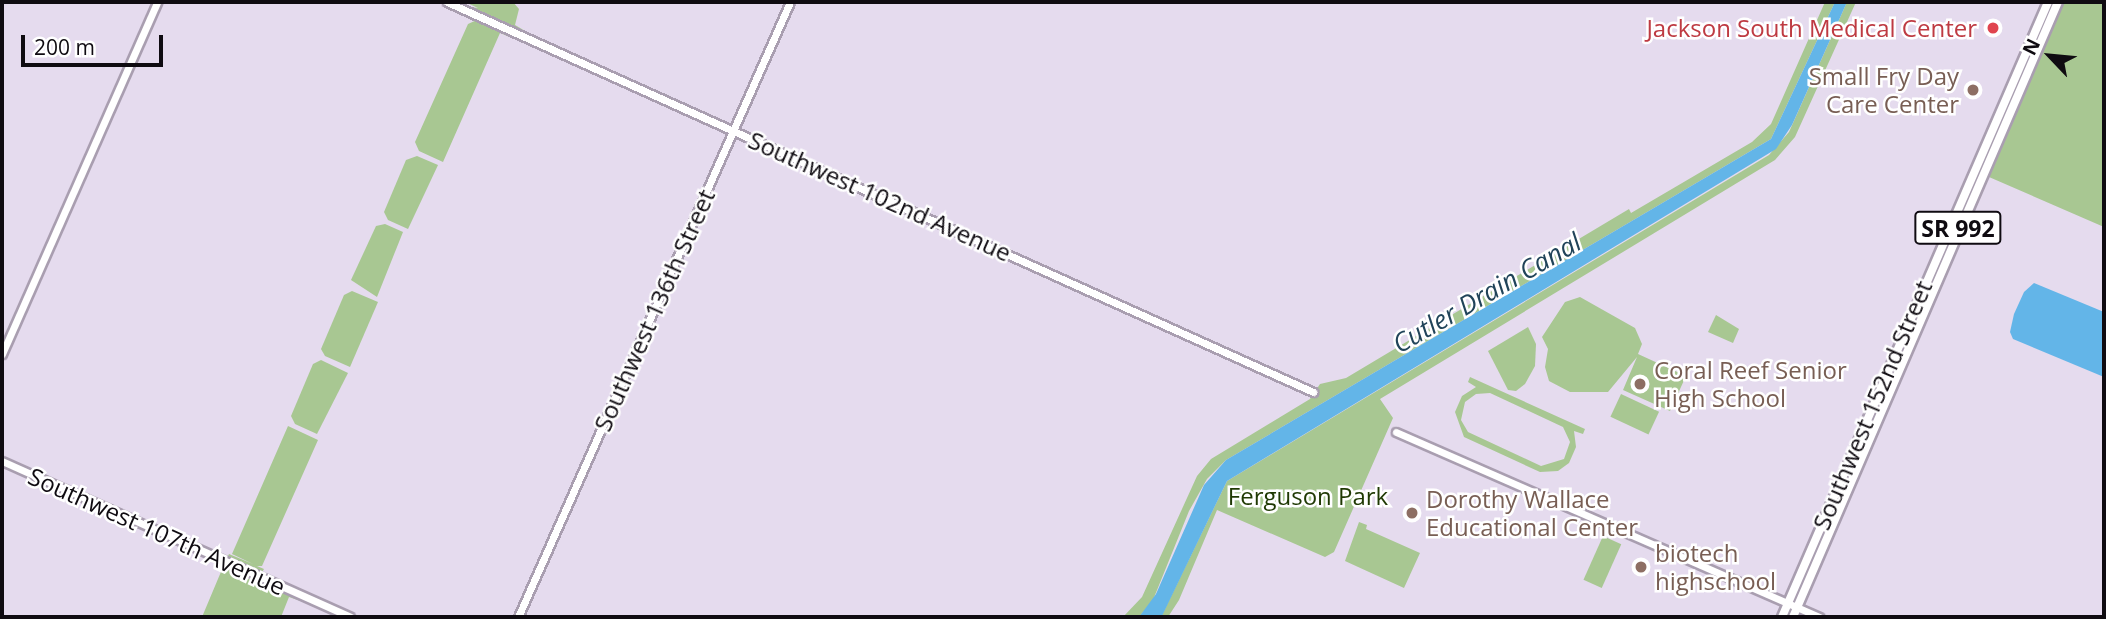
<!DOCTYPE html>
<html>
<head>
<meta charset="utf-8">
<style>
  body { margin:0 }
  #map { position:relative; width:2106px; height:619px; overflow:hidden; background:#e5dbee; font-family:"Open Sans",sans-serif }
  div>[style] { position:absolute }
  .green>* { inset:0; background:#a8c792; transform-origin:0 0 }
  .water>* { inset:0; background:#63b5e8 }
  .roads { filter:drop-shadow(2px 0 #a99eb0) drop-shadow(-2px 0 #a99eb0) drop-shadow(0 2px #a99eb0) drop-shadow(0 -2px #a99eb0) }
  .secondary>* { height:7px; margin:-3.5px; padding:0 3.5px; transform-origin:3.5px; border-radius:3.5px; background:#fff }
  .primary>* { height:8px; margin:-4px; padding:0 4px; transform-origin:4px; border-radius:4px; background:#fff }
  .dots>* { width:19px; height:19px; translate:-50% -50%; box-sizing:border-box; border:4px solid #fff; border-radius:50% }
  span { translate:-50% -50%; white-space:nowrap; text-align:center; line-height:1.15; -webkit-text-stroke:5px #fff; paint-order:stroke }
  .shield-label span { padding:2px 5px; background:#fff; border:2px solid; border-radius:5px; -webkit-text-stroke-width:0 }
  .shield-label { font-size:23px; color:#0f0b11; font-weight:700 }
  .health-label { font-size:24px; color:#be3a42 }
  .right { translate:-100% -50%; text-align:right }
  .education-label { font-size:24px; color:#785e54 }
  .left { translate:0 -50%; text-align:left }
  .street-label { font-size:24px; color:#0f0b11 }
  .park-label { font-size:24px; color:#1f3903 }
  .water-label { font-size:26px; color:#204359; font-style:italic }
  .frame { position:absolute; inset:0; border:4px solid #0f0b11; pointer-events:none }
  .north { position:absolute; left:2015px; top:21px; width:70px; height:70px; -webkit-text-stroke:5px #fff; paint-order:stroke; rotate:296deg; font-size:19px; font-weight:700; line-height:28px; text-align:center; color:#0f0b11 }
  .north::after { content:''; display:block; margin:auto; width:24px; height:32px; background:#0f0b11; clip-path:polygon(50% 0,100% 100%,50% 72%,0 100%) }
  .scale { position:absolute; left:21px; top:35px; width:142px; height:32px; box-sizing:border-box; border:4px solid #0f0b11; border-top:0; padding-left:9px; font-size:21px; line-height:24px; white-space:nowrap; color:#0f0b11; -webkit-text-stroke:5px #fff; paint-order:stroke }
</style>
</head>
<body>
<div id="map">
  <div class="green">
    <div style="clip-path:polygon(465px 2px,513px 2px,519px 9px,515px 25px,532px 35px,463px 6px,478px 8px)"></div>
    <div style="clip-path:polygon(1825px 2px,1835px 2px,1771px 139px,1226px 460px,1207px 479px,1189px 511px,1153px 600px,1139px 617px,1123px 617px,1142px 597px,1197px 476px,1211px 459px,1310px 399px,1320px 384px,1346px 378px,1629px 209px,1631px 213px,1752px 142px,1771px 124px)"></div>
    <div style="clip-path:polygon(1847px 2px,1856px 2px,1795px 137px,1775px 160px,1380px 399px,1393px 418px,1334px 552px,1325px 557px,1217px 510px,1179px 600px,1168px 617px,1161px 617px,1227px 481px,1769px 155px,1789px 132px)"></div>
    <div style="clip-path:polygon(2062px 2px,2104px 2px,2104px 227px,1989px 177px,1996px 161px,1993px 159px)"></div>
    <div style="clip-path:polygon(479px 19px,529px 45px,500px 33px,443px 162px,419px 151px,415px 142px,468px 24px)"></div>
    <div style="clip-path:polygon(417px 156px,438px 165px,408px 229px,388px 220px,384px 212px,406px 160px)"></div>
    <div style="clip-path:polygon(385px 224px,403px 232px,377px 297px,351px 280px,376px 226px)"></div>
    <div style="clip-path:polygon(352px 291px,378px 302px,350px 367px,325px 356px,321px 349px,344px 295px)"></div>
    <div style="clip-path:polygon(1580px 297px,1635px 328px,1642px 344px,1638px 354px,1686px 376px,1670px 411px,1623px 390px,1637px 357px,1608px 392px,1570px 392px,1549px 381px,1545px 367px,1548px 349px,1542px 337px,1565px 302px)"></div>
    <div style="clip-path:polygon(1716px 315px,1739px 329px,1733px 343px,1708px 332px)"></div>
    <div style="clip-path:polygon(1528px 327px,1536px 344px,1535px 366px,1525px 384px,1516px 391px,1508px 390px,1488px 351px)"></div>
    <div style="clip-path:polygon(321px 360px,348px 373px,317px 434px,295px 424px,291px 416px,313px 364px)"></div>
    <div style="clip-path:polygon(evenodd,1470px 377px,1585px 429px,1583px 434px,1574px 431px,1576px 447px,1569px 463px,1558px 471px,1540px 472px,1464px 437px,1455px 412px,1462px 396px,1476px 387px,1468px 382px,1470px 377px,1490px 393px,1563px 427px,1570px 442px,1564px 459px,1541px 466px,1468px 432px,1461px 420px,1465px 402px,1476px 394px,1490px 393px)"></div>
    <div style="left:1621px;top:394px;width:42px;height:25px;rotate:25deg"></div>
    <div style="clip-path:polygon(288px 426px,318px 440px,262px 566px,257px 566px,264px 569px,261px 574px,227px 558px,229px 554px,253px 564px,232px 554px)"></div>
    <div style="clip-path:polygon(1359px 522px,1367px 525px,1366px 529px,1420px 553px,1404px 588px,1345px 561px)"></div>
    <div style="left:1603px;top:536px;width:20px;height:48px;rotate:24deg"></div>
    <div style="clip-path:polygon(225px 565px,316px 605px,318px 607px,289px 597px,281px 617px,202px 617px,223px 567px,271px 589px)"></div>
  </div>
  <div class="water">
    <div style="clip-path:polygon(1835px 2px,1847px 2px,1792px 125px,1776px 149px,1227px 481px,1162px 616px,1139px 617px,1156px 594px,1204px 485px,1226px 460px,1771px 139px)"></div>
    <div style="clip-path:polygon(2034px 283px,2104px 312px,2104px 377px,2013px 339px,2010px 332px,2014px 314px,2024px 292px)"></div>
  </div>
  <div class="roads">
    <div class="secondary">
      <div style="left:447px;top:2px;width:950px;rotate:24.24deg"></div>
      <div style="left:2px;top:354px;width:385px;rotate:-66.2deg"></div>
      <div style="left:1396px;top:432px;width:462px;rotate:23.6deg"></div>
      <div style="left:2px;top:461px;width:381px;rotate:24.1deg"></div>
      <div style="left:518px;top:617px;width:672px;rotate:-66.14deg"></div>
    </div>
    <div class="primary">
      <div style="left:1782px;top:617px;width:670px;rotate:-66.61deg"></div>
      <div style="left:1793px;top:617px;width:670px;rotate:-66.69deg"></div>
    </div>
  </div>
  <div class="dots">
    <div style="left:1993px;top:28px;background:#e0444e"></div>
    <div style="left:1973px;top:90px;background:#8d6e63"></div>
    <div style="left:1640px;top:384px;background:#8d6e63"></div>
    <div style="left:1412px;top:513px;background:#8d6e63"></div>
    <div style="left:1641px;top:567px;background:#8d6e63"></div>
  </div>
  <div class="shield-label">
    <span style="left:1958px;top:228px">SR 992</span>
  </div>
  <div class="health-label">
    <span class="right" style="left:1977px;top:28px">Jackson South Medical Center</span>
  </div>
  <div class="education-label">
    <span class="right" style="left:1959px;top:90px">Small Fry Day<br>Care Center</span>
    <span class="left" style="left:1654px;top:384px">Coral Reef Senior<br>High School</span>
    <span class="left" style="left:1426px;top:513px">Dorothy Wallace<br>Educational Center</span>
    <span class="left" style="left:1655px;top:567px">biotech<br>highschool</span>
  </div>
  <div class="street-label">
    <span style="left:880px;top:196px;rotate:24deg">Southwest 102nd Avenue</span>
    <span style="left:654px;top:310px;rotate:-66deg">Southwest 136th Street</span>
    <span style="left:1872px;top:405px;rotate:-67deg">Southwest 152nd Street</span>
    <span style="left:157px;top:531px;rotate:24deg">Southwest 107th Avenue</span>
  </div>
  <div class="park-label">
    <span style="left:1308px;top:496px">Ferguson Park</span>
  </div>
  <div class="water-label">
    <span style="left:1487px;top:293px;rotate:-30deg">Cutler Drain Canal</span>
  </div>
  <div class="frame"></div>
  <div class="north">N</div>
  <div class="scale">200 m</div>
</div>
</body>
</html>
